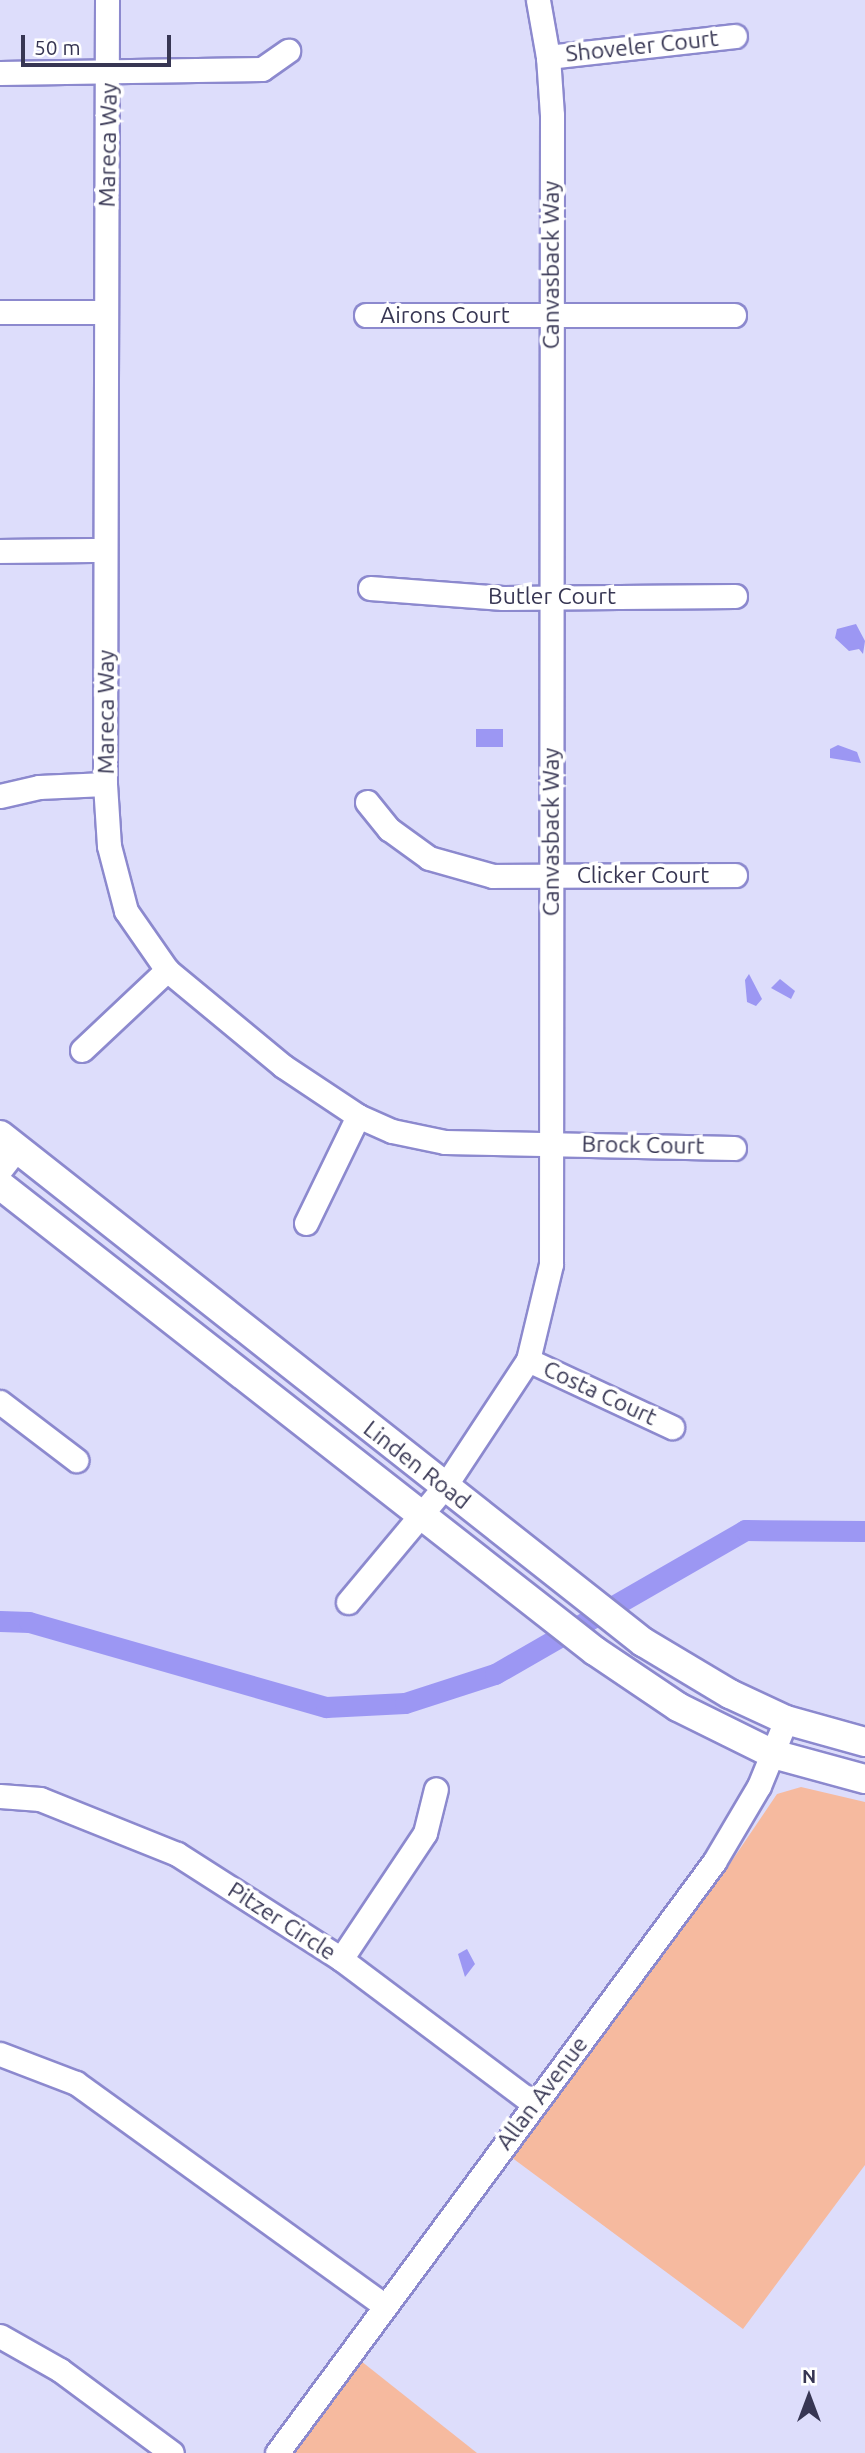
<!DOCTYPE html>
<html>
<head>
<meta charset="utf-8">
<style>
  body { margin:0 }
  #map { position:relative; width:865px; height:2453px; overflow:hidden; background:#ddddfb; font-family:Ubuntu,sans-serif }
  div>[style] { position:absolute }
  .green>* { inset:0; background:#f6ba9f }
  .water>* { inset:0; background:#9c97f3; transform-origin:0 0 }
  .canal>* { height:21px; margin:-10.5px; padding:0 10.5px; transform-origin:10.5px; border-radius:10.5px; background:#9c97f3 }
  .roads { filter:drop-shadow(2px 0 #8c89ce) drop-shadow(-2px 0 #8c89ce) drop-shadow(0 2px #8c89ce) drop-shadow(0 -2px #8c89ce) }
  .minor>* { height:23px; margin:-11.5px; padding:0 11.5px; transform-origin:11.5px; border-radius:11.5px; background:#fff }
  .tertiary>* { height:28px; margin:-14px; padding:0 14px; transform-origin:14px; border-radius:14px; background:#fff }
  span { translate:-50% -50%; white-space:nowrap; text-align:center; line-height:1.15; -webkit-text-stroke:7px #fff; paint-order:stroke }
  .street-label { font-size:23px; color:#373653 }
  .north { position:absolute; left:774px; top:2362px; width:70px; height:70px; -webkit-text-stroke:5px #fff; paint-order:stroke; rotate:0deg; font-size:19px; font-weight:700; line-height:28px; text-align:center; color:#373653 }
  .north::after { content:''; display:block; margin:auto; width:24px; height:32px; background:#373653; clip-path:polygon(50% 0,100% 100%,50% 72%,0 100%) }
  .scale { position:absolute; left:21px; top:35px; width:150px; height:32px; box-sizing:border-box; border:4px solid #373653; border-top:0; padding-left:9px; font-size:21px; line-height:24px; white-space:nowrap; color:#373653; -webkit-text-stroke:5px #fff; paint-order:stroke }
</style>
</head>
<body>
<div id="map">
  <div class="green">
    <div style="clip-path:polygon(801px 1787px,865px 1802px,865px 2165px,743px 2329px,511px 2157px,729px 1865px,777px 1794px)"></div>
    <div style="clip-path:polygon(361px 2361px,477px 2453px,295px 2453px)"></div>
  </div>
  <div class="water">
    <div style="clip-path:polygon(856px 624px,865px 641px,863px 654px,859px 649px,849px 651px,835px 638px,837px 629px)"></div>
    <div style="left:476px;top:729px;width:27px;height:18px"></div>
    <div style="clip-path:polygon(838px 745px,857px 752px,861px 763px,830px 758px,830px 749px)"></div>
    <div style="clip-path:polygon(749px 974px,762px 999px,756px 1006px,747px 1002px,745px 980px)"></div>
    <div style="clip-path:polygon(780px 979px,795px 991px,791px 999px,771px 988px)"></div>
    <div style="clip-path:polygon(467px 1949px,475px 1964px,465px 1977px,458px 1954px)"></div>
  </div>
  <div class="canal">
    <div style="left:0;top:1621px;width:29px;rotate:2deg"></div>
    <div style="left:29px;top:1622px;width:309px;rotate:16deg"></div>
    <div style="left:326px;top:1707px;width:79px;rotate:-2.9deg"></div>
    <div style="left:405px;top:1703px;width:95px;rotate:-17.9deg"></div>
    <div style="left:495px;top:1674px;width:289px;rotate:-29.9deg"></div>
    <div style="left:745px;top:1530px;width:120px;rotate:0.5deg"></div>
  </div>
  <div class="roads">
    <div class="minor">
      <div style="left:107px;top:0;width:784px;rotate:90.15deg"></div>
      <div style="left:105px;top:784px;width:62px;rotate:86.3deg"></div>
      <div style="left:109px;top:846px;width:67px;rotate:75.3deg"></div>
      <div style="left:126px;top:911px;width:72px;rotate:55.2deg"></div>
      <div style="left:167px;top:970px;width:151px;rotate:39.6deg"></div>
      <div style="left:283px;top:1066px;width:90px;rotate:33.7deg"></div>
      <div style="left:358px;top:1116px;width:37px;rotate:24deg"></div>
      <div style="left:392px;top:1131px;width:54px;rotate:11.7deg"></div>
      <div style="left:445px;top:1142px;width:289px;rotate:1.2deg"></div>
      <div style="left:548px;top:57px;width:188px;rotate:-6.4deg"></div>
      <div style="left:0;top:73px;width:262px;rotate:-0.9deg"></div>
      <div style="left:262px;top:69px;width:32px;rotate:-35deg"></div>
      <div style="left:0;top:312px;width:105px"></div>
      <div style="left:366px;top:315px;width:368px"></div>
      <div style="left:0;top:551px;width:104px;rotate:-0.6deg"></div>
      <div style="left:370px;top:588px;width:133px;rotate:4.3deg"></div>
      <div style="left:503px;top:598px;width:232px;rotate:-0.5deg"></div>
      <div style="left:0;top:796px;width:40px;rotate:-13deg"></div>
      <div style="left:39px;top:787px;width:66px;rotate:-2.6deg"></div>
      <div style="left:367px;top:802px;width:35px;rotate:51deg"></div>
      <div style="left:389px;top:829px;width:49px;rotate:35.9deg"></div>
      <div style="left:429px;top:858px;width:66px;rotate:15.7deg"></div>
      <div style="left:493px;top:876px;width:242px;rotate:-0.2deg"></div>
      <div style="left:82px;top:1050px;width:117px;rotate:-43.3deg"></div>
      <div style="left:0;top:1170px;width:28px;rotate:-52deg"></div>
      <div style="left:306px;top:1223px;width:119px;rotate:-64.1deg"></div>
      <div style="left:528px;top:1360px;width:159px;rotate:25deg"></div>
      <div style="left:0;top:1402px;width:96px;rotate:37.3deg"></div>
      <div style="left:348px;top:1602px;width:151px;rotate:-50.1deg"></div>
      <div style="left:445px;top:1486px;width:151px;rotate:-56.6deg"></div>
      <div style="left:528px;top:1360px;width:99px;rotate:-76.5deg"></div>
      <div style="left:551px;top:1264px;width:1149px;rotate:-89.95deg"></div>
      <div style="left:552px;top:115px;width:58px;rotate:-93.9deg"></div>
      <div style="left:548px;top:57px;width:58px;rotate:-100deg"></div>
      <div style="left:0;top:1796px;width:40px;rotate:4.3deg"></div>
      <div style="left:40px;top:1799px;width:148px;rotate:21.9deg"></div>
      <div style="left:177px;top:1854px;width:195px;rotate:32.6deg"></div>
      <div style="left:341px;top:1959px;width:241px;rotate:36.9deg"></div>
      <div style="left:341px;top:1959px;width:151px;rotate:-56.3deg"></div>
      <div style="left:425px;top:1833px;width:45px;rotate:-76deg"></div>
      <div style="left:0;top:2054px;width:81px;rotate:20.9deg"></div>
      <div style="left:76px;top:2083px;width:381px;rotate:35.8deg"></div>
      <div style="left:0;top:2336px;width:69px;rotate:29.5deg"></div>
      <div style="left:60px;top:2370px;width:139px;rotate:36.5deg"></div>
      <div style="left:277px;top:2453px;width:735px;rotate:-53.52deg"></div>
      <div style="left:714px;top:1862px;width:88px;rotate:-59.4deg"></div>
      <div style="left:759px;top:1786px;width:71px;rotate:-67.8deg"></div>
    </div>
    <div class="tertiary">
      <div style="left:0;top:1135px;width:819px;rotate:38.26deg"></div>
      <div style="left:643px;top:1642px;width:101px;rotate:30.9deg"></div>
      <div style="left:730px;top:1694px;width:62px;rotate:24.9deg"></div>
      <div style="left:786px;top:1720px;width:82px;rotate:15.6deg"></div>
      <div style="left:0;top:1185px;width:756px;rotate:38.07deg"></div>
      <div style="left:595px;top:1651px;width:100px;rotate:34deg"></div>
      <div style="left:678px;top:1707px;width:106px;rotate:26.3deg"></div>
      <div style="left:773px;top:1754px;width:95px;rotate:15.2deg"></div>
    </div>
  </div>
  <div class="street-label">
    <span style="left:642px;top:46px;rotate:-6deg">Shoveler Court</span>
    <span style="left:108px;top:145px;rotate:-89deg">Mareca Way</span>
    <span style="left:551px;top:265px;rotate:-90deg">Canvasback Way</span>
    <span style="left:445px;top:315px">Airons Court</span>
    <span style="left:552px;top:596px">Butler Court</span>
    <span style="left:106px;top:712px;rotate:-90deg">Mareca Way</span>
    <span style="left:551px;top:832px;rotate:-90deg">Canvasback Way</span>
    <span style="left:643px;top:875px">Clicker Court</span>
    <span style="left:643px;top:1145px;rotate:1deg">Brock Court</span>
    <span style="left:600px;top:1393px;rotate:25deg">Costa Court</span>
    <span style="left:417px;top:1465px;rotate:38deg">Linden Road</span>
    <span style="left:282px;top:1921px;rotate:33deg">Pitzer Circle</span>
    <span style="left:542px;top:2093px;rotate:-53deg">Allan Avenue</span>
  </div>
  <div class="north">N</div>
  <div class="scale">50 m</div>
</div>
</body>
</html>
